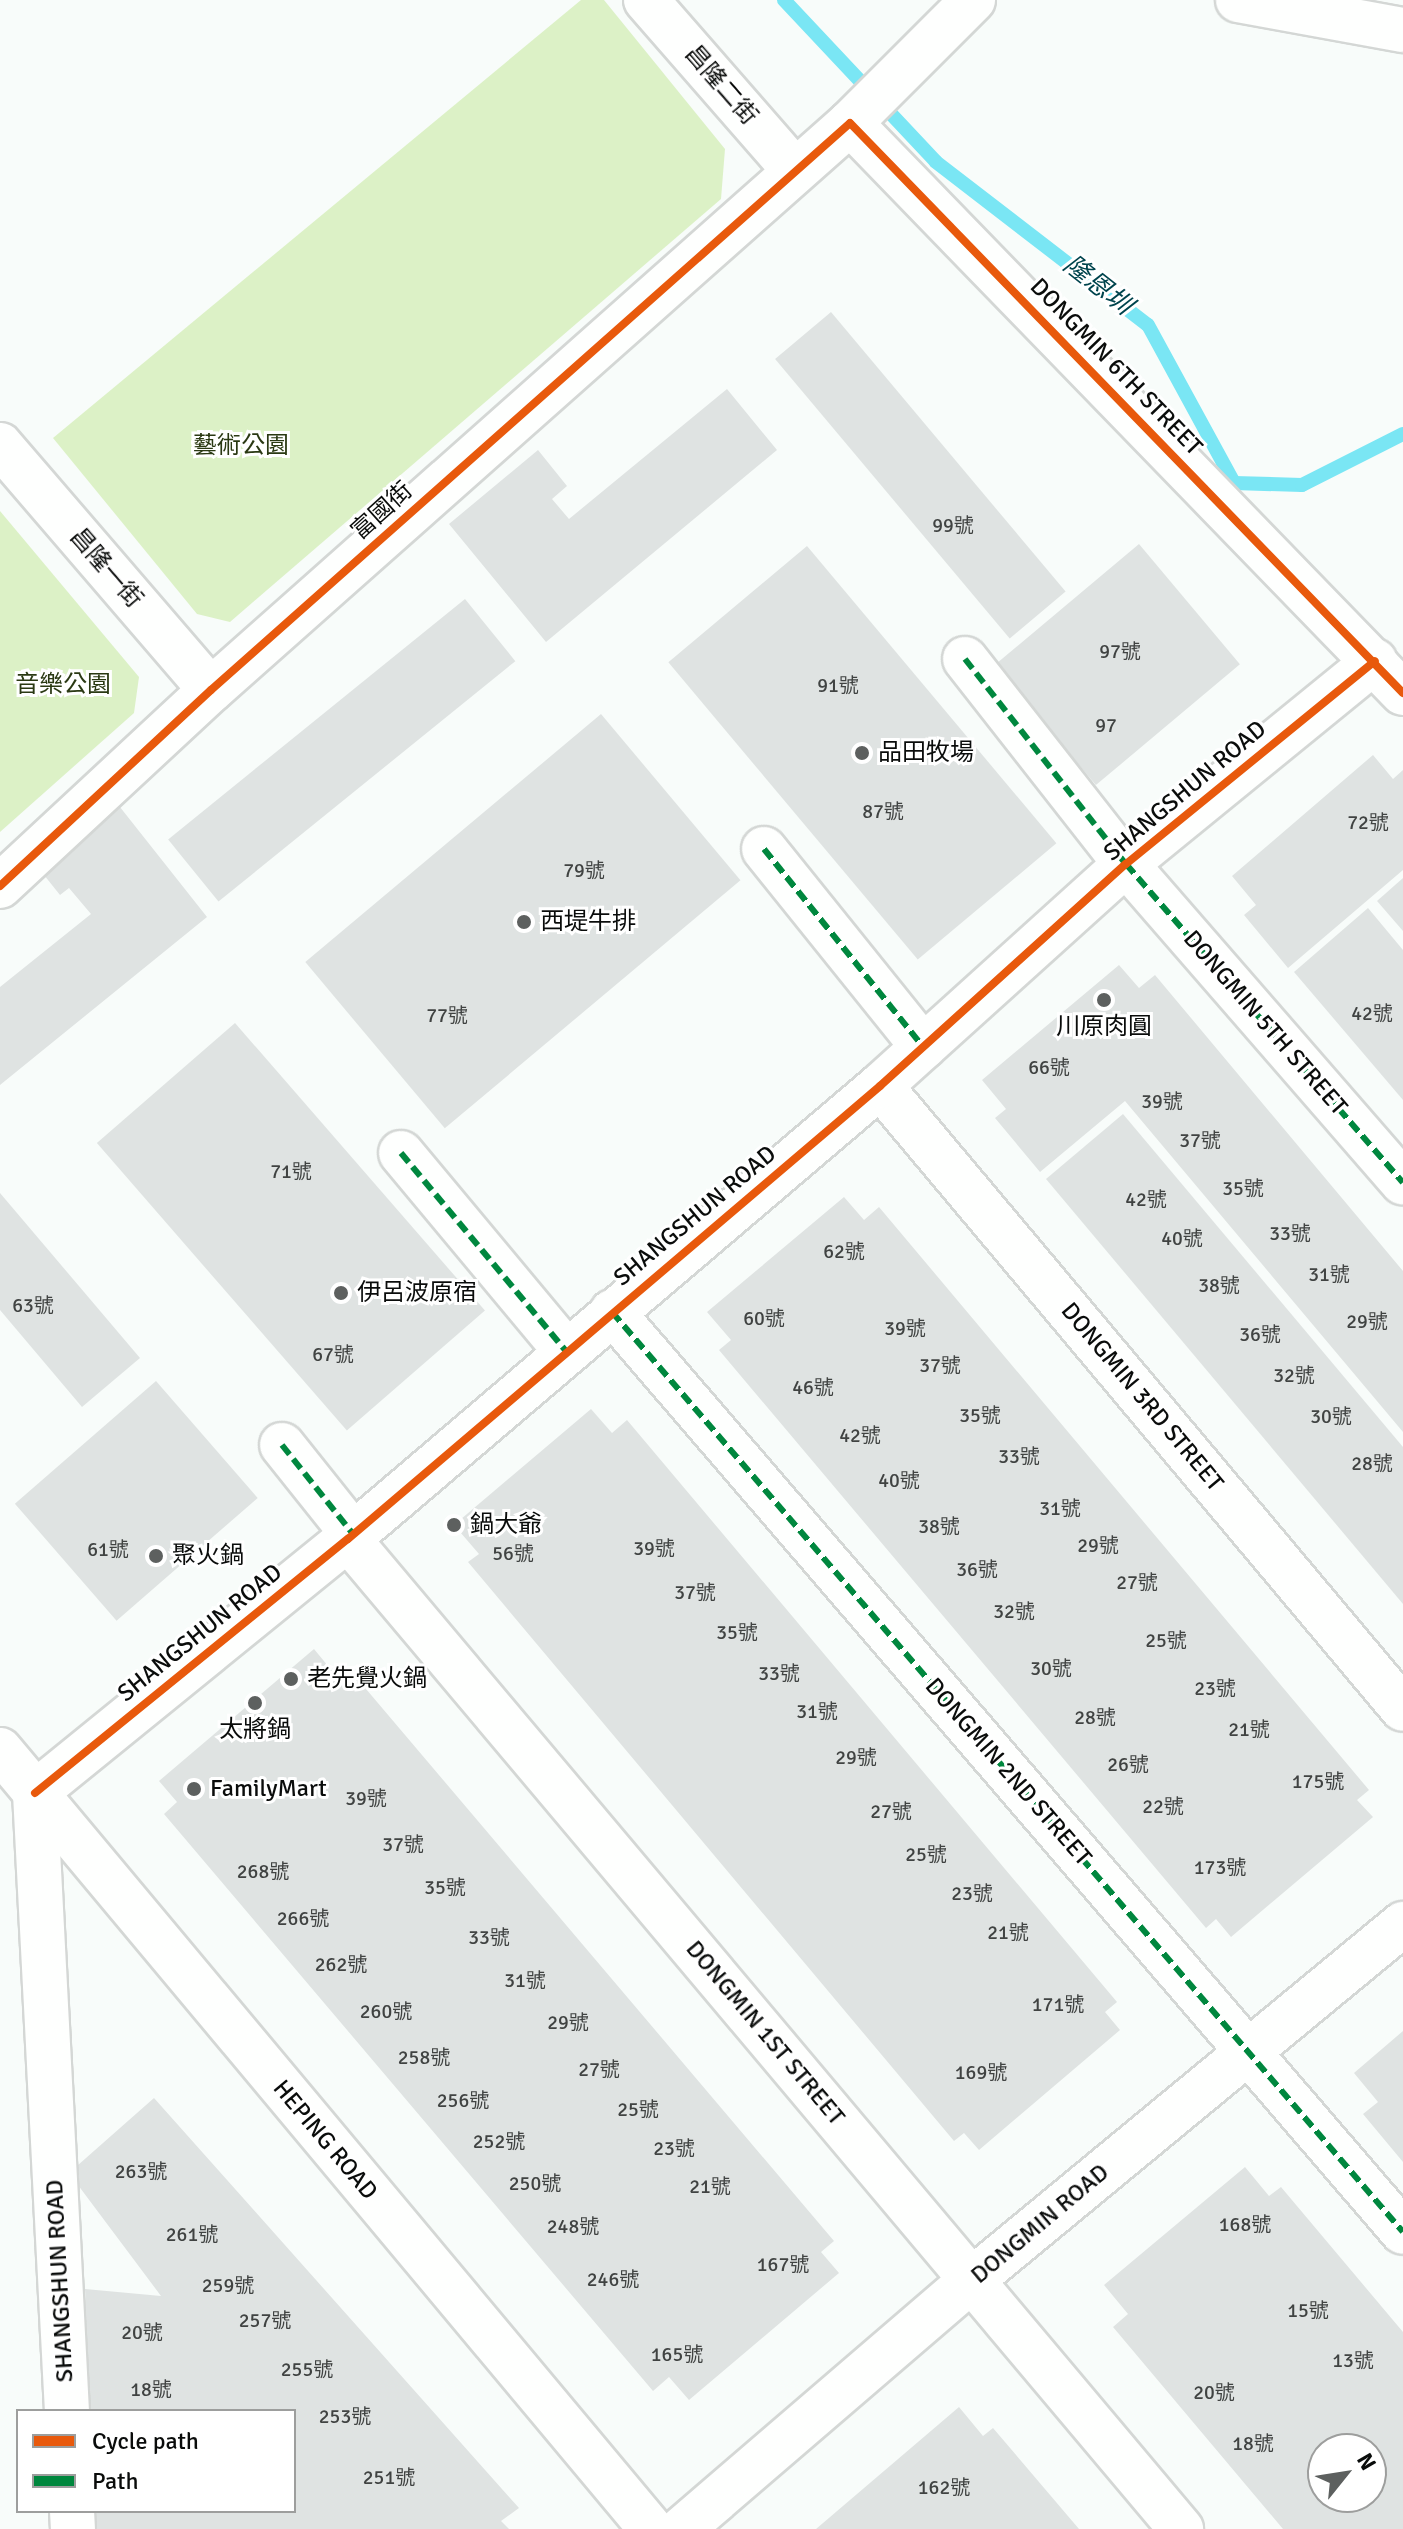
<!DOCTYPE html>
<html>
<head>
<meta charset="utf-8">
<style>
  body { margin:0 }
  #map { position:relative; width:1403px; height:2529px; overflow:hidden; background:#f8fcfa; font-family:Signika,"Noto Sans TC",sans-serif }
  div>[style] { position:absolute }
  .green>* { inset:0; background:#dcf1c6 }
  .stream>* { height:14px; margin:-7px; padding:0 7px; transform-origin:7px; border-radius:7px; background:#7ae6f4 }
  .building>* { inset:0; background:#dfe3e2; transform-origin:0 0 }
  .roads { filter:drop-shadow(2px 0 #d4d7d5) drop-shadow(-2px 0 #d4d7d5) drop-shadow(0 2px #d4d7d5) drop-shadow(0 -2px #d4d7d5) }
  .street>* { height:44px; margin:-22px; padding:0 22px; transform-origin:22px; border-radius:22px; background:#fefffe }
  .secondary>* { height:44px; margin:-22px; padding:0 22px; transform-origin:22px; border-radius:22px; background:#fefffe }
  .quiet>* { height:6px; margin-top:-3px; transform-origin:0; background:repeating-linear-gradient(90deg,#00873e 0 12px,transparent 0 18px) }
  .cycleway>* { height:8px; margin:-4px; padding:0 4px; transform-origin:4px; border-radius:4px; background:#e8590c }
  .dots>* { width:22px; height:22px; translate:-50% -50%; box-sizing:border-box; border:4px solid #fff; border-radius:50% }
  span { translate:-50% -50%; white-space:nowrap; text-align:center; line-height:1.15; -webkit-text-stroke:6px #fff; paint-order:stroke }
  .number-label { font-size:20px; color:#404342 }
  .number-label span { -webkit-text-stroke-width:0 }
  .street-label { font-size:24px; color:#0a0c0b }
  .park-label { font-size:24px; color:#2a3913 }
  .poi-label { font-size:24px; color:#0a0c0b }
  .left { translate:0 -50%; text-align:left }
  .water-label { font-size:26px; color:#00444d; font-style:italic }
  .legend { position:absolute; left:16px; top:2409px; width:280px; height:104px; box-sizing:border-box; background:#fff; border:2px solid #9d9e9d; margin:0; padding:10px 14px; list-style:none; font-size:24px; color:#0a0c0b }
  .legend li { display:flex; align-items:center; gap:16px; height:40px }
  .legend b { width:40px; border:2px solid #9d9e9d }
  .north { position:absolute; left:1307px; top:2433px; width:80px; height:80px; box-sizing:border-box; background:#fff; border:2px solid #9d9e9d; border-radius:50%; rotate:60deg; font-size:22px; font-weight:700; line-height:32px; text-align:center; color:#0a0c0b }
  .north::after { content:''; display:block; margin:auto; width:28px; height:36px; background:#5d605f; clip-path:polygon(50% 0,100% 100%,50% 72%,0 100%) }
</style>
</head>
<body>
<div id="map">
  <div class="green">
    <div style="clip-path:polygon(581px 0,604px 0,725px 149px,721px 199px,230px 622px,197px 614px,53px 438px)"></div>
    <div style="clip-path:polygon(0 511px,139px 677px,134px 713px,0 832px)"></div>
  </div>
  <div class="stream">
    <div style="left:784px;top:0;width:222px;rotate:46.8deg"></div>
    <div style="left:936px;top:162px;width:267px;rotate:37.6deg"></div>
    <div style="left:1148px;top:325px;width:180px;rotate:61.4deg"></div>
    <div style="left:1234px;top:483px;width:68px;rotate:1.7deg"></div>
    <div style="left:1302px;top:485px;width:113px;rotate:-26.8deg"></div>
  </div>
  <div class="building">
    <div style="left:831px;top:312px;width:365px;height:73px;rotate:50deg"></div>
    <div style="clip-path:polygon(727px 389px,777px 450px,546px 642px,449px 524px,538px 450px,567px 486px,552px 499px,569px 519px)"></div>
    <div style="left:1139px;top:544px;width:157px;height:188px;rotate:50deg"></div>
    <div style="left:807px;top:546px;width:388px;height:181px;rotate:50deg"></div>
    <div style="left:465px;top:599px;width:80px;height:382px;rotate:51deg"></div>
    <div style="left:601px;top:714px;width:217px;height:386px;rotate:50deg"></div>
    <div style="clip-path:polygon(1373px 755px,1393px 779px,1403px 770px,1403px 870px,1288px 968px,1244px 915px,1256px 905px,1232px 876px)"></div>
    <div style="clip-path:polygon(116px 802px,207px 917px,0 1085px,0 987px,91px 914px,69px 888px,60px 895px,36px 865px)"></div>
    <div style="clip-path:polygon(1403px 878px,1403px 931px,1377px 901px)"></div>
    <div style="clip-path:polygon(1368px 908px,1403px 950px,1403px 1100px,1294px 972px)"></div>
    <div style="clip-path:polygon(1119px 965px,1139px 988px,1155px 975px,1403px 1271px,1403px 1432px,1125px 1101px,1040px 1172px,995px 1118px,1006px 1109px,982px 1080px)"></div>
    <div style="left:235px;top:1023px;width:381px;height:183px;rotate:49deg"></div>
    <div style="clip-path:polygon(1123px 1114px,1403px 1447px,1403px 1604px,1046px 1179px)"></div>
    <div style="clip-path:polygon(0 1193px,140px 1358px,82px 1407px,0 1310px)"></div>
    <div style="clip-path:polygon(844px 1197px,864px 1220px,879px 1207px,1369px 1790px,1357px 1800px,1373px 1817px,1231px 1937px,1216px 1919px,1206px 1928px,719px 1350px,731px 1340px,707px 1312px)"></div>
    <div style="left:156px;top:1381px;width:155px;height:187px;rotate:49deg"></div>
    <div style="clip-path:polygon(591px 1409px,612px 1433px,627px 1420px,1117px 2002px,1105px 2012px,1120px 2030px,979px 2150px,964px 2133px,954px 2141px,468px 1562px,479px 1554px,454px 1525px)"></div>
    <div style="clip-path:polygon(314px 1649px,333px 1672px,344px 1663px,834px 2241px,821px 2252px,839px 2273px,689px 2400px,669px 2377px,653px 2391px,164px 1814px,177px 1802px,159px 1781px)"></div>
    <div style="clip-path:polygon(1403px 2031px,1403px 2162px,1363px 2114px,1378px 2102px,1354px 2073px)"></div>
    <div style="clip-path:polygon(154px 2098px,519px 2508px,501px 2521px,509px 2529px,95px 2529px,95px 2511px,294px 2511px,294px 2411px,90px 2411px,85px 2289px,161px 2296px,69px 2173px)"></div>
    <div style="clip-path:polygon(evenodd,1245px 2167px,1269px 2196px,1281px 2187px,1403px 2332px,1403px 2529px,1283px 2529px,1113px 2327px,1128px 2314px,1104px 2285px,1245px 2167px,1323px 2449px,1371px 2449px,1371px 2497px,1323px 2497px,1323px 2449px)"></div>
    <div style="clip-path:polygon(959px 2407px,983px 2436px,993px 2428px,1079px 2529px,816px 2529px)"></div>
  </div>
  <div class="roads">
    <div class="street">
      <div style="left:646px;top:0;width:227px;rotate:48.9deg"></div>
      <div style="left:850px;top:123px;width:174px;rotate:-45deg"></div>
      <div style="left:0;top:445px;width:323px;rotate:49.3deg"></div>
      <div style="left:965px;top:659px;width:261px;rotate:51.9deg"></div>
      <div style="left:1126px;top:864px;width:422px;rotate:49deg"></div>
      <div style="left:764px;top:849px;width:254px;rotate:51.2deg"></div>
      <div style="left:0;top:886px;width:288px;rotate:-42.9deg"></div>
      <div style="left:211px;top:690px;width:854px;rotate:-41.58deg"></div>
      <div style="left:850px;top:123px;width:794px;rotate:45.87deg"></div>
      <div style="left:880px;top:1086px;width:813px;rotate:49.99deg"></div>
      <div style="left:401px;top:1153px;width:258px;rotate:50.2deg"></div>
      <div style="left:612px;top:1312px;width:1213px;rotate:49.31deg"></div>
      <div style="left:282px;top:1445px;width:114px;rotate:51.4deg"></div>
      <div style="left:348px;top:1539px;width:1294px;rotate:49.92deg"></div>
      <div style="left:0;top:1750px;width:1015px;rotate:50.11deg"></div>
      <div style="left:35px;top:1793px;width:403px;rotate:-39.1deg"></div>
      <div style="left:348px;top:1539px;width:699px;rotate:-40.41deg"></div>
      <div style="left:880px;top:1086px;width:331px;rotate:-42.1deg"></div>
      <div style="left:1126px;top:864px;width:321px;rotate:-39.2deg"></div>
      <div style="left:35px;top:1793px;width:619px;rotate:87.04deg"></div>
      <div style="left:72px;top:2511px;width:18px;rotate:87deg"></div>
    </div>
    <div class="secondary">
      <div style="left:1238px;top:0;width:168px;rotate:10.3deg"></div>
      <div style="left:682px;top:2529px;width:384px;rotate:-40.7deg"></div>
      <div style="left:973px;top:2279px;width:558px;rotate:-39.54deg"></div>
    </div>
  </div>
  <div class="quiet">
    <div style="left:965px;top:659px;width:261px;rotate:51.9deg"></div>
    <div style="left:1126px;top:864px;width:422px;rotate:49deg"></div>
    <div style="left:764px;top:849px;width:254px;rotate:51.2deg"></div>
    <div style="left:401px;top:1153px;width:258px;rotate:50.2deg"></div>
    <div style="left:612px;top:1312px;width:1213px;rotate:49.31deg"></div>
    <div style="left:282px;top:1445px;width:114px;rotate:51.4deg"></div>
  </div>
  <div class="cycleway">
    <div style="left:0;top:886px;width:288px;rotate:-42.9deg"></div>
    <div style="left:211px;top:690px;width:854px;rotate:-41.58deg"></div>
    <div style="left:850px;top:123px;width:794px;rotate:45.87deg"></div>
    <div style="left:35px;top:1793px;width:403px;rotate:-39.1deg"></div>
    <div style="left:348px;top:1539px;width:699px;rotate:-40.41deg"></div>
    <div style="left:880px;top:1086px;width:331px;rotate:-42.1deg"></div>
    <div style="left:1126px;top:864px;width:321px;rotate:-39.2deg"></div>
  </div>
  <div class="dots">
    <div style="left:862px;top:753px;background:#5d605f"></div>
    <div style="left:524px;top:922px;background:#5d605f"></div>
    <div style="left:1104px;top:1000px;background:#5d605f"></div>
    <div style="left:341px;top:1293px;background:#5d605f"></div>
    <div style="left:454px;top:1525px;background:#5d605f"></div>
    <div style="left:156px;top:1556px;background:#5d605f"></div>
    <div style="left:291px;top:1679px;background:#5d605f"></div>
    <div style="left:255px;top:1703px;background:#5d605f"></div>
    <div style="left:194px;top:1789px;background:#5d605f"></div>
  </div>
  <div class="number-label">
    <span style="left:953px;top:525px">99號</span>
    <span style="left:1120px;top:651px">97號</span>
    <span style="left:838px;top:685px">91號</span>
    <span style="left:1106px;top:725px">97</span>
    <span style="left:883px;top:811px">87號</span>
    <span style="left:1368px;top:822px">72號</span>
    <span style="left:584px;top:870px">79號</span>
    <span style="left:1372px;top:1013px">42號</span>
    <span style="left:447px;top:1015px">77號</span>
    <span style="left:1049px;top:1067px">66號</span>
    <span style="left:1162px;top:1101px">39號</span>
    <span style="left:1200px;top:1140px">37號</span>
    <span style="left:291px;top:1171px">71號</span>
    <span style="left:1243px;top:1188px">35號</span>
    <span style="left:1146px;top:1199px">42號</span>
    <span style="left:1290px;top:1233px">33號</span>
    <span style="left:1182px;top:1238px">40號</span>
    <span style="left:844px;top:1251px">62號</span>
    <span style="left:1329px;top:1274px">31號</span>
    <span style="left:1219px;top:1285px">38號</span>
    <span style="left:33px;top:1305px">63號</span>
    <span style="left:764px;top:1318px">60號</span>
    <span style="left:1367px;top:1321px">29號</span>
    <span style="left:905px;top:1328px">39號</span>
    <span style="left:1260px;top:1334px">36號</span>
    <span style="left:333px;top:1354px">67號</span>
    <span style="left:940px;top:1365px">37號</span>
    <span style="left:1294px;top:1375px">32號</span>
    <span style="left:813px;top:1387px">46號</span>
    <span style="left:980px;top:1415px">35號</span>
    <span style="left:1331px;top:1416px">30號</span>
    <span style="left:860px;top:1435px">42號</span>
    <span style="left:1019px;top:1456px">33號</span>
    <span style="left:1372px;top:1463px">28號</span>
    <span style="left:899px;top:1480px">40號</span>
    <span style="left:1060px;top:1508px">31號</span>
    <span style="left:939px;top:1526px">38號</span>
    <span style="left:1098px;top:1545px">29號</span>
    <span style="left:654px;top:1548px">39號</span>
    <span style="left:108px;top:1549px">61號</span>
    <span style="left:513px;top:1553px">56號</span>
    <span style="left:977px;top:1569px">36號</span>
    <span style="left:1137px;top:1582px">27號</span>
    <span style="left:695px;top:1592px">37號</span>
    <span style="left:1014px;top:1611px">32號</span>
    <span style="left:737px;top:1632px">35號</span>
    <span style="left:1166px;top:1640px">25號</span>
    <span style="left:1051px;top:1668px">30號</span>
    <span style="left:779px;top:1673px">33號</span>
    <span style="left:1215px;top:1688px">23號</span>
    <span style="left:817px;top:1711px">31號</span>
    <span style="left:1095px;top:1717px">28號</span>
    <span style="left:1249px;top:1729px">21號</span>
    <span style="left:856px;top:1757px">29號</span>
    <span style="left:1128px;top:1764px">26號</span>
    <span style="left:1318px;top:1781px">175號</span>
    <span style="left:366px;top:1798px">39號</span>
    <span style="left:1163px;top:1806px">22號</span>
    <span style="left:891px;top:1811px">27號</span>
    <span style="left:403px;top:1844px">37號</span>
    <span style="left:926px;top:1854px">25號</span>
    <span style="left:1220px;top:1867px">173號</span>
    <span style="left:263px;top:1871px">268號</span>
    <span style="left:445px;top:1887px">35號</span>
    <span style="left:972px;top:1893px">23號</span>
    <span style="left:303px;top:1918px">266號</span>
    <span style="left:1008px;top:1932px">21號</span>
    <span style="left:489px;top:1937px">33號</span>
    <span style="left:341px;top:1964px">262號</span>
    <span style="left:525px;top:1980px">31號</span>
    <span style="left:1058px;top:2004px">171號</span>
    <span style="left:386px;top:2011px">260號</span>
    <span style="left:568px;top:2022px">29號</span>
    <span style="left:424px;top:2057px">258號</span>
    <span style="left:599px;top:2069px">27號</span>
    <span style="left:981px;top:2072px">169號</span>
    <span style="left:463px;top:2100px">256號</span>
    <span style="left:638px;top:2109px">25號</span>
    <span style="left:499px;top:2141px">252號</span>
    <span style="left:674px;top:2148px">23號</span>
    <span style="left:141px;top:2171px">263號</span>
    <span style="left:535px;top:2183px">250號</span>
    <span style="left:710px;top:2186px">21號</span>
    <span style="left:1245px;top:2224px">168號</span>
    <span style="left:573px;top:2226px">248號</span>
    <span style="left:192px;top:2234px">261號</span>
    <span style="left:783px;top:2264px">167號</span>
    <span style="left:613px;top:2279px">246號</span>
    <span style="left:228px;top:2285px">259號</span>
    <span style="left:1308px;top:2310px">15號</span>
    <span style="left:265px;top:2320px">257號</span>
    <span style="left:142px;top:2332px">20號</span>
    <span style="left:677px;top:2354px">165號</span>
    <span style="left:1353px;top:2360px">13號</span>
    <span style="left:307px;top:2369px">255號</span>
    <span style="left:151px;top:2389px">18號</span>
    <span style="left:1214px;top:2392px">20號</span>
    <span style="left:345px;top:2416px">253號</span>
    <span style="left:1253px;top:2443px">18號</span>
    <span style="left:389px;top:2477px">251號</span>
    <span style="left:944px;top:2487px">162號</span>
  </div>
  <div class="street-label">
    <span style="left:721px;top:85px;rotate:49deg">昌隆二街</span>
    <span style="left:1116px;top:367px;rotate:46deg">DONGMIN 6TH STREET</span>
    <span style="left:382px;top:511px;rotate:-42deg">富國街</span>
    <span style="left:106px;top:568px;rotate:49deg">昌隆一街</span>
    <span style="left:1185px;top:791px;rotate:-40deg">SHANGSHUN ROAD</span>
    <span style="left:1265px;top:1023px;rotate:49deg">DONGMIN 5TH STREET</span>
    <span style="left:695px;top:1216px;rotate:-40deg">SHANGSHUN ROAD</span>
    <span style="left:1142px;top:1397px;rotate:50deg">DONGMIN 3RD STREET</span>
    <span style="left:200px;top:1633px;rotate:-39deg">SHANGSHUN ROAD</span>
    <span style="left:1008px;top:1772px;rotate:49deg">DONGMIN 2ND STREET</span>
    <span style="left:765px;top:2033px;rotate:50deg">DONGMIN 1ST STREET</span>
    <span style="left:325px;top:2140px;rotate:50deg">HEPING ROAD</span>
    <span style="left:1040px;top:2224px;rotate:-40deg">DONGMIN ROAD</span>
    <span style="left:60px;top:2281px;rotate:-93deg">SHANGSHUN ROAD</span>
  </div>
  <div class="park-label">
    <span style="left:241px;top:446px">藝術公園</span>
    <span style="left:63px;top:685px">音樂公園</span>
  </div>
  <div class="poi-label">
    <span class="left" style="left:878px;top:753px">品田牧場</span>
    <span class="left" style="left:540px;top:922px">西堤牛排</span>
    <span style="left:1104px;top:1027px">川原肉圓</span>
    <span class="left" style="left:357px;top:1293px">伊呂波原宿</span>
    <span class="left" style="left:470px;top:1525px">鍋大爺</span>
    <span class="left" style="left:172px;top:1556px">聚火鍋</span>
    <span class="left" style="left:307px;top:1679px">老先覺火鍋</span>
    <span style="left:255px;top:1730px">太將鍋</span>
    <span class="left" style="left:210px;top:1789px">FamilyMart</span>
  </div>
  <div class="water-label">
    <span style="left:1097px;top:286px;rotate:38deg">隆恩圳</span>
  </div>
  <ul class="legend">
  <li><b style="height:10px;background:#e8590c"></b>Cycle path</li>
  <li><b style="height:10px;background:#00873e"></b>Path</li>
  </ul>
  <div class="north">N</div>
</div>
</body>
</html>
